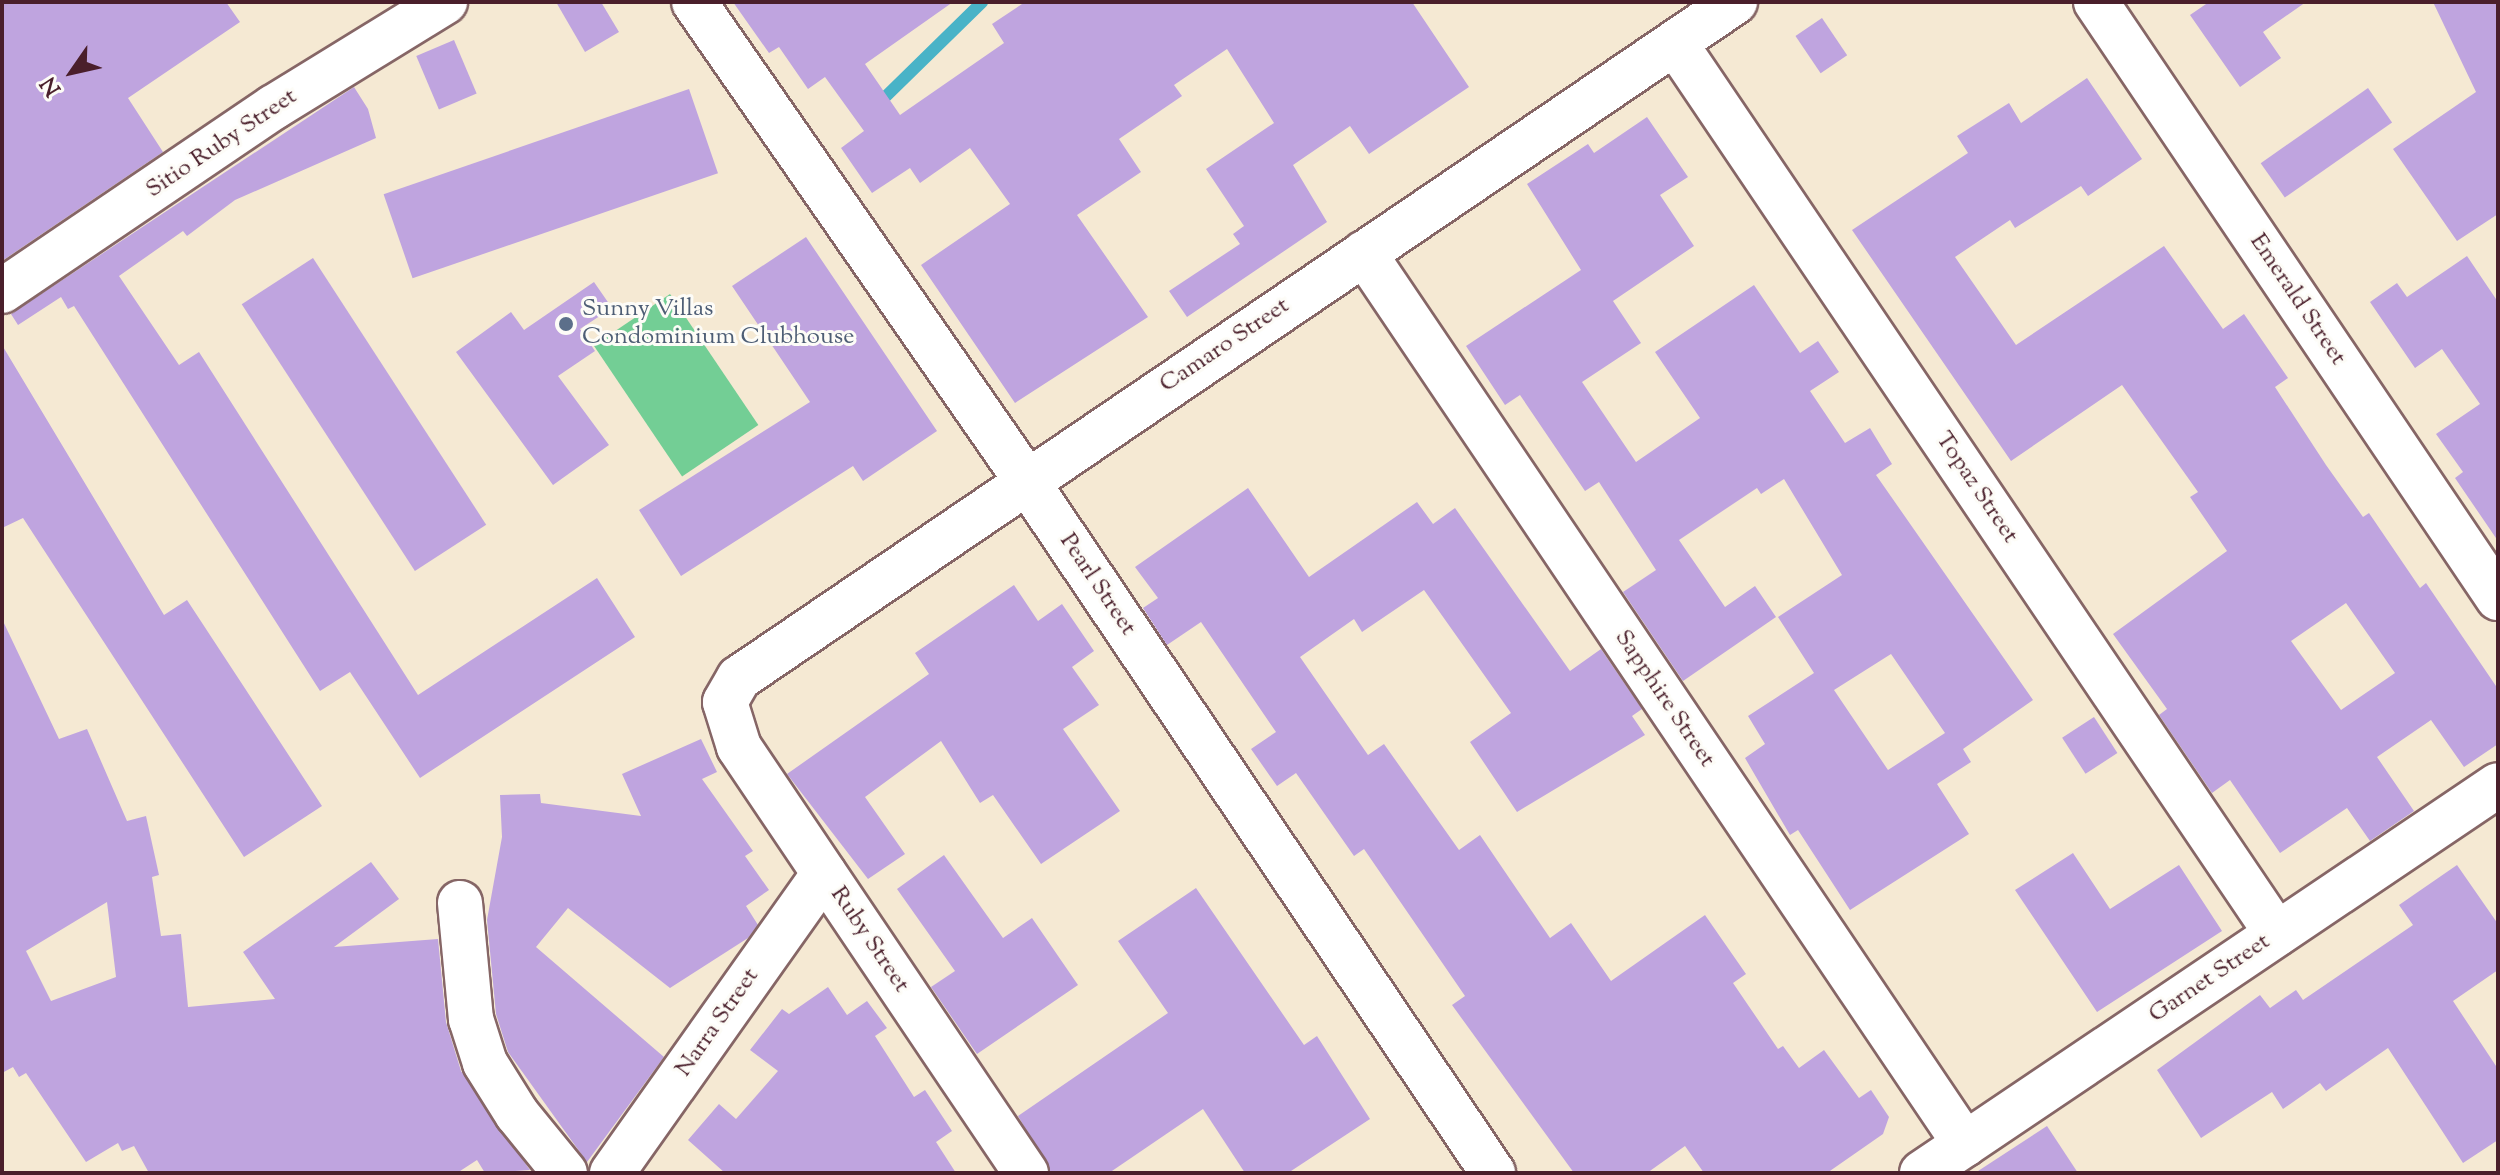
<!DOCTYPE html>
<html>
<head>
<meta charset="utf-8">
<style>
  body { margin:0 }
  #map { position:relative; width:2500px; height:1175px; overflow:hidden; background:#f5e9d3; font-family:"Sorts Mill Goudy",serif }
  div>[style] { position:absolute }
  .green>* { inset:0; background:#73ce95; transform-origin:0 0 }
  .stream>* { height:12px; margin:-6px; padding:0 6px; transform-origin:6px; border-radius:6px; background:#49b3c7 }
  .building>* { inset:0; background:#bfa4df; transform-origin:0 0 }
  .roads { filter:drop-shadow(2px 0 #866666) drop-shadow(-2px 0 #866666) drop-shadow(0 2px #866666) drop-shadow(0 -2px #866666) }
  .minor>* { height:44px; margin:-22px; padding:0 22px; transform-origin:22px; border-radius:22px; background:#fff }
  .dots>* { width:22px; height:22px; translate:-50% -50%; box-sizing:border-box; border:4px solid #fdfcf7; border-radius:50% }
  span { translate:-50% -50%; white-space:nowrap; text-align:center; line-height:1.15; -webkit-text-stroke:6px #fdfcf7; paint-order:stroke }
  .street-label { font-size:24px; color:#4a1f2b }
  .service-label { font-size:24px; color:#4e5e75 }
  .left { translate:0 -50%; text-align:left }
  .frame { position:absolute; inset:0; border:4px solid #4a1f2b; pointer-events:none }
  .north { position:absolute; left:32px; top:32px; width:80px; height:80px; -webkit-text-stroke:6px #fdfcf7; paint-order:stroke; rotate:236deg; font-size:22px; font-weight:700; line-height:32px; text-align:center; color:#4a1f2b }
  .north::after { content:''; display:block; margin:auto; width:28px; height:36px; background:#4a1f2b; clip-path:polygon(50% 0,100% 100%,50% 72%,0 100%) }
</style>
</head>
<body>
<div id="map">
  <div class="green">
    <div style="left:670px;top:294px;width:158px;height:92px;rotate:56deg"></div>
  </div>
  <div class="stream">
    <div style="left:877px;top:105px;width:147px;rotate:-44.4deg"></div>
  </div>
  <div class="building">
    <div style="clip-path:polygon(2px 2px,226px 2px,240px 22px,128px 98px,163px 152px,2px 261px)"></div>
    <div style="clip-path:polygon(556px 2px,601px 2px,619px 32px,585px 52px)"></div>
    <div style="clip-path:polygon(733px 2px,953px 2px,865px 64px,900px 115px,1004px 43px,992px 24px,1025px 2px,1412px 2px,1469px 87px,1369px 154px,1350px 126px,1293px 165px,1327px 222px,1187px 317px,1169px 291px,1240px 244px,1233px 234px,1244px 226px,1206px 169px,1274px 123px,1227px 49px,1174px 85px,1182px 96px,1119px 139px,1141px 172px,1077px 215px,1148px 317px,1015px 403px,921px 265px,1010px 204px,970px 148px,920px 183px,910px 168px,872px 193px,841px 148px,864px 131px,825px 77px,808px 89px,779px 47px,769px 53px)"></div>
    <div style="clip-path:polygon(2209px 2px,2306px 2px,2263px 32px,2281px 58px,2240px 87px,2190px 15px)"></div>
    <div style="clip-path:polygon(2433px 2px,2498px 2px,2498px 214px,2457px 241px,2393px 149px,2476px 92px)"></div>
    <div style="left:1822px;top:18px;width:45px;height:32px;rotate:56deg"></div>
    <div style="left:454px;top:40px;width:58px;height:41px;rotate:67deg"></div>
    <div style="clip-path:polygon(evenodd,2087px 78px,2142px 159px,2088px 196px,2081px 186px,2015px 228px,2010px 220px,1955px 257px,2016px 345px,2164px 246px,2223px 329px,2244px 314px,2288px 378px,2275px 387px,2326px 465px,2363px 517px,2369px 513px,2420px 588px,2426px 583px,2498px 689px,2498px 744px,2464px 767px,2431px 720px,2377px 757px,2414px 811px,2370px 841px,2347px 808px,2280px 853px,2230px 780px,2212px 793px,2159px 715px,2167px 709px,2113px 634px,2227px 551px,2190px 497px,2198px 492px,2122px 385px,2011px 461px,1852px 230px,1968px 153px,1957px 136px,2009px 103px,2021px 123px,2087px 78px,2346px 603px,2395px 673px,2341px 710px,2291px 641px,2346px 603px)"></div>
    <div style="clip-path:polygon(354px 87px,368px 109px,376px 138px,235px 200px,187px 236px,183px 231px,119px 276px,179px 365px,199px 352px,418px 695px,597px 578px,635px 637px,420px 778px,350px 672px,320px 691px,74px 306px,68px 309px,61px 297px,18px 325px,11px 314px)"></div>
    <div style="left:2368px;top:88px;width:42px;height:131px;rotate:55deg"></div>
    <div style="left:689px;top:89px;width:89px;height:323px;rotate:71deg"></div>
    <div style="clip-path:polygon(evenodd,1647px 117px,1688px 177px,1660px 195px,1694px 246px,1613px 301px,1641px 343px,1582px 382px,1636px 462px,1700px 418px,1655px 352px,1754px 285px,1800px 353px,1818px 341px,1839px 372px,1810px 391px,1845px 443px,1870px 428px,1892px 464px,1876px 475px,2033px 700px,1963px 749px,1971px 762px,1937px 784px,1969px 834px,1850px 910px,1798px 830px,1790px 835px,1745px 758px,1765px 744px,1748px 716px,1814px 673px,1778px 617px,1842px 575px,1784px 479px,1761px 494px,1757px 488px,1679px 540px,1725px 607px,1755px 586px,1776px 617px,1683px 681px,1623px 592px,1656px 570px,1599px 482px,1585px 491px,1520px 395px,1505px 405px,1466px 346px,1581px 270px,1527px 184px,1588px 144px,1594px 153px,1647px 117px,1891px 654px,1945px 733px,1888px 770px,1834px 690px,1891px 654px)"></div>
    <div style="clip-path:polygon(806px 237px,937px 431px,863px 481px,853px 466px,681px 576px,639px 510px,810px 402px,732px 286px)"></div>
    <div style="clip-path:polygon(2467px 256px,2498px 302px,2498px 541px,2455px 478px,2463px 472px,2436px 434px,2480px 404px,2442px 349px,2415px 368px,2370px 302px,2397px 283px,2407px 297px)"></div>
    <div style="left:313px;top:258px;width:318px;height:85px;rotate:57deg"></div>
    <div style="clip-path:polygon(594px 282px,612px 308px,580px 329px,595px 351px,558px 376px,609px 445px,553px 485px,456px 352px,511px 312px,524px 330px)"></div>
    <div style="clip-path:polygon(2px 345px,164px 615px,187px 600px,322px 806px,244px 857px,23px 518px,2px 528px)"></div>
    <div style="clip-path:polygon(1248px 488px,1309px 577px,1417px 502px,1433px 524px,1455px 508px,1570px 671px,1601px 649px,1642px 709px,1632px 716px,1645px 735px,1517px 812px,1470px 742px,1511px 713px,1424px 590px,1362px 632px,1354px 619px,1300px 657px,1368px 755px,1384px 744px,1459px 850px,1480px 835px,1550px 938px,1571px 923px,1611px 981px,1705px 915px,1746px 974px,1733px 983px,1778px 1049px,1783px 1046px,1799px 1068px,1824px 1050px,1859px 1098px,1871px 1090px,1889px 1117px,1883px 1134px,1827px 1173px,1704px 1173px,1685px 1146px,1647px 1173px,1574px 1173px,1452px 1005px,1465px 996px,1364px 849px,1354px 856px,1296px 773px,1277px 786px,1251px 749px,1276px 732px,1201px 622px,1167px 645px,1143px 608px,1158px 598px,1135px 567px)"></div>
    <div style="clip-path:polygon(1014px 585px,1038px 621px,1062px 604px,1094px 651px,1072px 667px,1099px 705px,1063px 729px,1120px 811px,1041px 864px,993px 795px,980px 803px,941px 741px,865px 797px,905px 854px,868px 879px,787px 774px,929px 674px,915px 653px)"></div>
    <div style="clip-path:polygon(evenodd,2px 619px,59px 739px,87px 729px,127px 821px,146px 816px,159px 875px,152px 877px,161px 936px,181px 934px,188px 1007px,275px 999px,243px 952px,371px 862px,399px 899px,334px 947px,438px 939px,446px 1022px,461px 1071px,530px 1170px,485px 1173px,477px 1160px,457px 1173px,149px 1173px,134px 1146px,122px 1151px,118px 1143px,86px 1162px,26px 1073px,19px 1077px,13px 1067px,2px 1073px,2px 619px,107px 902px,116px 977px,51px 1001px,26px 951px,107px 902px)"></div>
    <div style="left:2094px;top:717px;width:43px;height:38px;rotate:57deg"></div>
    <div style="clip-path:polygon(701px 739px,717px 772px,702px 779px,753px 851px,745px 856px,769px 890px,746px 906px,758px 925px,748px 938px,670px 988px,568px 908px,536px 947px,664px 1057px,587px 1162px,508px 1052px,496px 1014px,487px 920px,502px 837px,500px 795px,540px 794px,541px 803px,641px 816px,622px 774px)"></div>
    <div style="clip-path:polygon(2073px 853px,2110px 909px,2179px 865px,2222px 931px,2097px 1012px,2015px 890px)"></div>
    <div style="clip-path:polygon(944px 855px,1003px 938px,1032px 918px,1078px 985px,977px 1054px,931px 987px,955px 971px,897px 889px)"></div>
    <div style="clip-path:polygon(2457px 865px,2498px 924px,2498px 970px,2453px 1001px,2498px 1069px,2498px 1140px,2463px 1163px,2388px 1048px,2326px 1091px,2320px 1083px,2283px 1109px,2272px 1092px,2201px 1138px,2157px 1070px,2260px 995px,2270px 1008px,2296px 990px,2303px 1000px,2413px 925px,2399px 905px)"></div>
    <div style="clip-path:polygon(1196px 888px,1304px 1045px,1317px 1036px,1370px 1119px,1288px 1173px,1245px 1173px,1203px 1109px,1109px 1173px,1051px 1173px,1018px 1116px,1168px 1013px,1118px 941px)"></div>
    <div style="clip-path:polygon(828px 987px,847px 1015px,867px 1001px,887px 1028px,875px 1036px,914px 1097px,925px 1090px,952px 1131px,936px 1142px,956px 1173px,725px 1173px,688px 1140px,719px 1104px,736px 1119px,778px 1071px,750px 1050px,782px 1009px,789px 1014px)"></div>
    <div style="clip-path:polygon(2047px 1126px,2078px 1173px,1975px 1173px)"></div>
  </div>
  <div class="roads">
    <div class="minor">
      <div style="left:694px;top:2px;width:582px;rotate:55.22deg"></div>
      <div style="left:1026px;top:480px;width:836px;rotate:56.02deg"></div>
      <div style="left:2096px;top:2px;width:719px;rotate:56deg"></div>
      <div style="left:1675px;top:43px;width:1075px;rotate:55.96deg"></div>
      <div style="left:1364px;top:253px;width:1075px;rotate:56deg"></div>
      <div style="left:2px;top:291px;width:328px;rotate:-34.1deg"></div>
      <div style="left:274px;top:107px;width:201px;rotate:-31.6deg"></div>
      <div style="left:460px;top:903px;width:117px;rotate:84.6deg"></div>
      <div style="left:471px;top:1019px;width:46px;rotate:72.3deg"></div>
      <div style="left:485px;top:1063px;width:60px;rotate:57.9deg"></div>
      <div style="left:517px;top:1114px;width:76px;rotate:50.9deg"></div>
      <div style="left:612px;top:1173px;width:367px;rotate:-54.7deg"></div>
      <div style="left:1026px;top:1173px;width:514px;rotate:-123.97deg"></div>
      <div style="left:739px;top:747px;width:47px;rotate:-107.3deg"></div>
      <div style="left:725px;top:702px;width:28px;rotate:-60deg"></div>
      <div style="left:739px;top:678px;width:1204px;rotate:-34.17deg"></div>
      <div style="left:1922px;top:1173px;width:694px;rotate:-33.96deg"></div>
    </div>
  </div>
  <div class="dots">
    <div style="left:566px;top:324px;background:#5c6f8a"></div>
  </div>
  <div class="street-label">
    <span style="left:222px;top:144px;rotate:-34deg">Sitio Ruby Street</span>
    <span style="left:2297px;top:300px;rotate:56deg">Emerald Street</span>
    <span style="left:1225px;top:346px;rotate:-34deg">Camaro Street</span>
    <span style="left:1976px;top:488px;rotate:56deg">Topaz Street</span>
    <span style="left:1097px;top:585px;rotate:56deg">Pearl Street</span>
    <span style="left:1664px;top:699px;rotate:56deg">Sapphire Street</span>
    <span style="left:869px;top:940px;rotate:56deg">Ruby Street</span>
    <span style="left:2210px;top:979px;rotate:-34deg">Garnet Street</span>
    <span style="left:718px;top:1023px;rotate:-55deg">Narra Street</span>
  </div>
  <div class="service-label">
    <span class="left" style="left:582px;top:324px">Sunny Villas<br>Condominium Clubhouse</span>
  </div>
  <div class="frame"></div>
  <div class="north">N</div>
</div>
</body>
</html>
